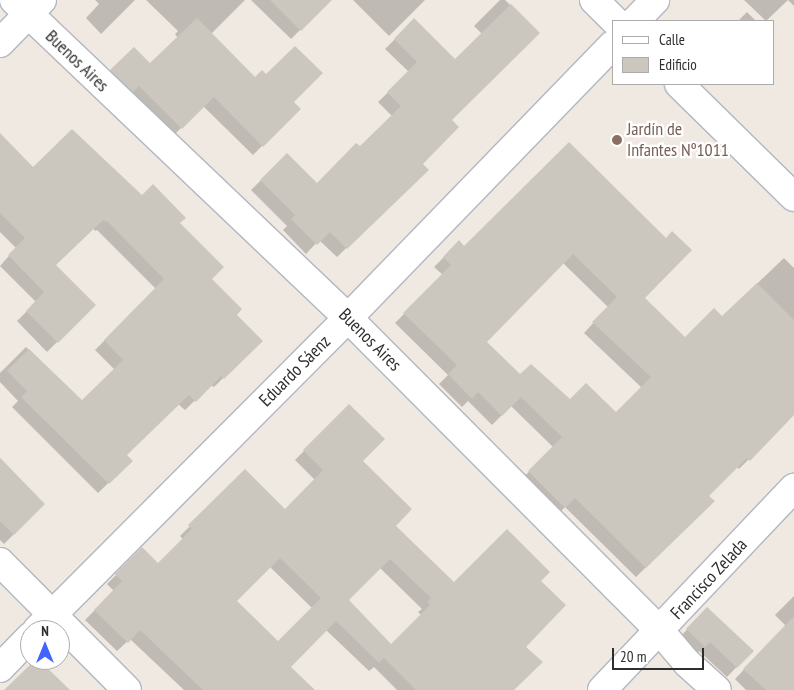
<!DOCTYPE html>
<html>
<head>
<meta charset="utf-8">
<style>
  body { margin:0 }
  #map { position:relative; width:794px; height:690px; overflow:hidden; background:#efe9e1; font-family:"PT Sans Narrow",sans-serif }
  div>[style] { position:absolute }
  .shadow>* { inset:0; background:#0003 }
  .building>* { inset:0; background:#cbc7bf }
  .roads { filter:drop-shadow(1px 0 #b4b7c1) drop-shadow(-1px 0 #b4b7c1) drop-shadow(0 1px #b4b7c1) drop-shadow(0 -1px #b4b7c1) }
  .street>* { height:28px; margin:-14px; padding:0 14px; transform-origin:14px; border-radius:14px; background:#fff }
  .dots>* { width:14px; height:14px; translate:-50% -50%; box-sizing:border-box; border:2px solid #fff; border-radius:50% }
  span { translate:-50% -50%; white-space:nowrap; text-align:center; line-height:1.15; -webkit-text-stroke:4.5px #fff; paint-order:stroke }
  .street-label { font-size:18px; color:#2e2e2e }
  .education-label { font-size:18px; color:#785e54 }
  .left { translate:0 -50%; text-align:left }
  .legend { position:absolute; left:612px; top:20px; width:162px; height:65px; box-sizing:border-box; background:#fff; border:1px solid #ababab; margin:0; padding:6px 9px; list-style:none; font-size:15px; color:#2e2e2e }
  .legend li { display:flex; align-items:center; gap:10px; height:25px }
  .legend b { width:25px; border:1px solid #ababab }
  .north { position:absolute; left:20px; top:620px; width:50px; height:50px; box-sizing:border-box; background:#fff; border:1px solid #ababab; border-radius:50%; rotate:0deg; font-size:14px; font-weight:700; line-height:20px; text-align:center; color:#2e2e2e }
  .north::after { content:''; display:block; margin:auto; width:18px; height:22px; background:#4264fb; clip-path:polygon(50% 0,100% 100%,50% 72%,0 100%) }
  .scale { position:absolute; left:612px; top:648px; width:92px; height:22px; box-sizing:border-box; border:2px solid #2e2e2e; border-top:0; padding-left:6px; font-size:15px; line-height:18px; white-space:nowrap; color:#2e2e2e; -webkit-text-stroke:4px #fff; paint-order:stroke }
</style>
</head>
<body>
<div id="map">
  <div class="shadow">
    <div style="clip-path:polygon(95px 0,135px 0,101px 34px,86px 18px,99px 4px)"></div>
    <div style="clip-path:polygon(146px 0,245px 0,211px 34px,255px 78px,292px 102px,299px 109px,253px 155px,203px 106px,171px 138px,102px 80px,134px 49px,150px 65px,178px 38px,175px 34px,178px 31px)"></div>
    <div style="clip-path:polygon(251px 0,330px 0,291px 39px)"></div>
    <div style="clip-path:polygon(353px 0,425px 0,389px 36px)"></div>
    <div style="clip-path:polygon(500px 0,505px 0,539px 33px,450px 120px,421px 164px,427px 170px,337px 257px,319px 240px,306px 254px,283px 230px,287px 226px,251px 190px,287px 155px,317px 184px,360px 148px,392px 116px,378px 102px,409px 72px,385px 49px,414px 20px,455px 60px,482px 34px,474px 26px)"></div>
    <div style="clip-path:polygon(744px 0,788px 0,766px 21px)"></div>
    <div style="clip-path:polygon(788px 0,794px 0,794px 6px)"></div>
    <div style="clip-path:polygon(747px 12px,756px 21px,738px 21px)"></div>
    <div style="clip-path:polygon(0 138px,33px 168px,142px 197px,179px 223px,210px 279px,235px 315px,261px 341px,214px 387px,211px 385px,185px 410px,178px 404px,126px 455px,131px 461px,98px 493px,12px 407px,18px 401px,0 382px,0 373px,26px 347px,82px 402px,115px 370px,95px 350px,156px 289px,97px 230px,95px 231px,93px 228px,54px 266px,94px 305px,47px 352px,17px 321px,36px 302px,0 266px,16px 248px,0 232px)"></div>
    <div style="clip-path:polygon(evenodd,569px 144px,643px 298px,685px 339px,721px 318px,784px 258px,794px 268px,794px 414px,739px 469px,736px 466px,707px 496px,713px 501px,636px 577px,565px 507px,555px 517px,519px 482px,553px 447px,511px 406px,492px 425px,468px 401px,462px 407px,439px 384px,448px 375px,395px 323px,443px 275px,434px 267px,459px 242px,464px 247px,569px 144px,563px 263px,608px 307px,584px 333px,642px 388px,616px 414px,570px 400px,520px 376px,486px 342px,563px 263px)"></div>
    <div style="clip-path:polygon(evenodd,349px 406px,362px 461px,394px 526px,454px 583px,540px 581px,513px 690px,397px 690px,374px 667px,369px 671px,326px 630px,290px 667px,313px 690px,184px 690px,130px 639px,117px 651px,85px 620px,114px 591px,107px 584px,142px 549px,158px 565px,183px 539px,180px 536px,245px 471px,285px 510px,315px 480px,295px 460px,349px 406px,269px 566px,313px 609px,278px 643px,235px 601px,269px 566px,349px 406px,379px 567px,422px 609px,418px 612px,422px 616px,391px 646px,347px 600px,379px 567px)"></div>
    <div style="clip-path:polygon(0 458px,44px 504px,4px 544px,0 540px)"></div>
    <div style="clip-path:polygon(794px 596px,794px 690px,746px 690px,735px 679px,786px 626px,775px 615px)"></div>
    <div style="clip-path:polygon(707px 609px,752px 651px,727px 677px,699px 651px,694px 656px,678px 639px)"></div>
  </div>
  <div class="building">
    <div style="clip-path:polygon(270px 0,332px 0,301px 31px)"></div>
    <div style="clip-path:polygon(511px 4px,540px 33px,452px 120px,459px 127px,423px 164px,429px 170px,347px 249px,330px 232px,317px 245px,291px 219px,295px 215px,260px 180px,287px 153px,317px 183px,356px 143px,360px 146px,401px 106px,387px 92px,417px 62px,394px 39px,414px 18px,455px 59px)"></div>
    <div style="clip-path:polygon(197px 18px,255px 77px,262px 70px,266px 74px,295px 46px,323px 73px,294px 102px,301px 109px,263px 147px,214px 97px,182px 129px,139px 86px,133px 92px,110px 70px,134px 47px,150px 63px)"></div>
    <div style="clip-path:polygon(72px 129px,142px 195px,153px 184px,186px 218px,180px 223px,224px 267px,212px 279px,242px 309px,237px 315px,263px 341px,224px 379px,221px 376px,196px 402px,189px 395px,127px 455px,133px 461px,109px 484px,21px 397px,27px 391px,7px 371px,29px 349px,82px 400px,123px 360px,104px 340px,164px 279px,107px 221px,106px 222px,103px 220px,56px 265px,96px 305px,58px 343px,26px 311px,44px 292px,8px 255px,25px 238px,0 213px,0 133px,33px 167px)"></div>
    <div style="clip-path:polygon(evenodd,569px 142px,666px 238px,672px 231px,692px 250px,645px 298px,685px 337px,714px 308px,722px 316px,757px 283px,794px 320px,794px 415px,750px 461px,747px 458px,709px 496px,715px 501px,646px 568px,575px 498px,565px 508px,528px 471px,562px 437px,521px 397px,502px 416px,478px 392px,472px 399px,448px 374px,457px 365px,403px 313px,451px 265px,443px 257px,459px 240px,464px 246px,569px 142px,573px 254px,617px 297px,592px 322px,651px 377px,616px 412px,586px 383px,570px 399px,531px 364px,520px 374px,487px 342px,573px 254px)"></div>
    <div style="clip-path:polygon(evenodd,349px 404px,385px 439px,363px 461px,412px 509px,396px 526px,454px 582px,507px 529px,550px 572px,541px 581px,566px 605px,526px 647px,543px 662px,514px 690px,416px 690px,384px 658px,379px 663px,336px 621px,291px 667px,315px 690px,203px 690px,140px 630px,128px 643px,94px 610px,122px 581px,115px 574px,142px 547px,158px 563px,192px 529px,188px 525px,245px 469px,285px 509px,323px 470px,303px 450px,349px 404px,280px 558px,321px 598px,278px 641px,237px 601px,280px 558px,349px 404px,390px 559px,431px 598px,427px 602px,430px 605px,391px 644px,349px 600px,390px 559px)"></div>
    <div style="clip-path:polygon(0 458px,45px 504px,14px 535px,0 521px)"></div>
    <div style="clip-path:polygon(707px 607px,754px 651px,737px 668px,710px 642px,705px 647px,686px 629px)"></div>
    <div style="clip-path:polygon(794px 616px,794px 690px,766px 690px,743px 669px)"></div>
    <div style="clip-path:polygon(35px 660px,39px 660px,70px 690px,4px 690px)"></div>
  </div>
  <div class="roads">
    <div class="street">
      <div style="left:14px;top:0;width:461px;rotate:43.6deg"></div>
      <div style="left:348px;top:318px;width:442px;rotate:45.1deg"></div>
      <div style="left:660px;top:631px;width:42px;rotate:49.8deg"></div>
      <div style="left:687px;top:663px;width:40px;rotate:42deg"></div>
      <div style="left:594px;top:0;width:30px;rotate:45deg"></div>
      <div style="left:635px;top:21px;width:29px;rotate:-46deg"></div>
      <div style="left:0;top:43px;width:60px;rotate:-45.7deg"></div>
      <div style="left:679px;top:84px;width:161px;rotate:44.5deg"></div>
      <div style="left:0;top:562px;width:180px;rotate:45.2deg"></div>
      <div style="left:37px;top:630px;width:441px;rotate:-45.1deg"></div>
      <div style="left:348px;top:318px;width:380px;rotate:-45.9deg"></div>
      <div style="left:0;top:668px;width:43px;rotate:-45.9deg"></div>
      <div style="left:602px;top:690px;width:279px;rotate:-46.5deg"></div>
    </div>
  </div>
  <div class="dots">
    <div style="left:617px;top:140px;background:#8d6e63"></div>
  </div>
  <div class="street-label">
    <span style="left:77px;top:61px;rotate:44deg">Buenos Aires</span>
    <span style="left:370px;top:340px;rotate:45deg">Buenos Aires</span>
    <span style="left:295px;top:371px;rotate:-45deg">Eduardo Sáenz</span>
    <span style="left:709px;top:579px;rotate:-47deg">Francisco Zelada</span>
  </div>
  <div class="education-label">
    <span class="left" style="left:627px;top:140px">Jardín de<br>Infantes Nº1011</span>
  </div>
  <ul class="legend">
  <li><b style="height:6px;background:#fff"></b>Calle</li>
  <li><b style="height:14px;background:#cbc7bf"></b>Edificio</li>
  </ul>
  <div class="north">N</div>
  <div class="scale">20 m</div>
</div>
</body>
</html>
